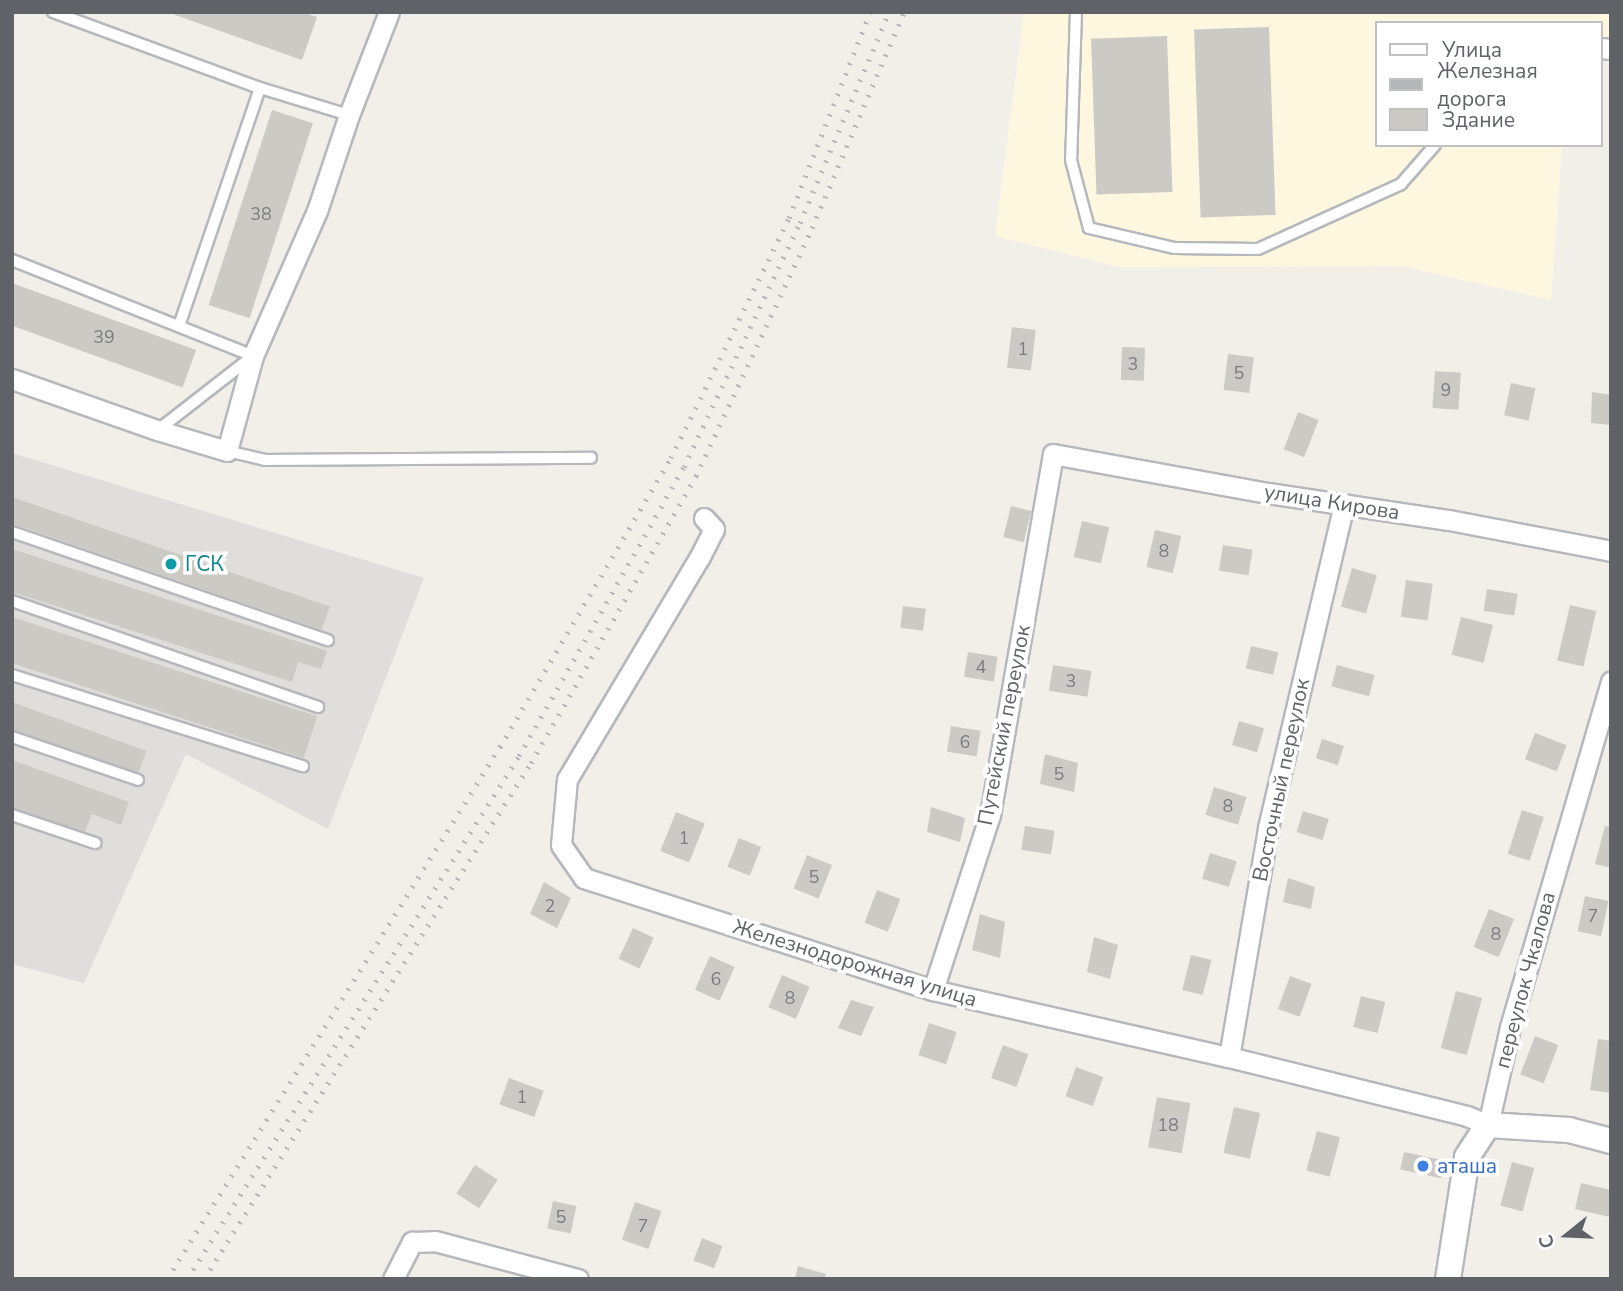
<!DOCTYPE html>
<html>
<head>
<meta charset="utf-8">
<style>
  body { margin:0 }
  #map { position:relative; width:1623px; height:1291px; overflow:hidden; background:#f1efe8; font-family:"Nunito Sans",sans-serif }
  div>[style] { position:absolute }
  .commercial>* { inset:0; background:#fef7e0 }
  .industrial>* { inset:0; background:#e0deda }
  .building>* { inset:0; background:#cccac5; transform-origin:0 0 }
  .roads { filter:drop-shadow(2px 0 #b5b8bc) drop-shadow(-2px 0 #b5b8bc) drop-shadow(0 2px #b5b8bc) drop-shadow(0 -2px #b5b8bc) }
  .service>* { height:10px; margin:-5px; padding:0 5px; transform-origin:5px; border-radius:5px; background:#fff }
  .minor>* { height:19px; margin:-9.5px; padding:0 9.5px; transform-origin:9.5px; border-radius:9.5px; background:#fff }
  .tertiary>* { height:24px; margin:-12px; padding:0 12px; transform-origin:12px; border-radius:12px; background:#fff }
  .rail>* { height:5px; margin-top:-2.5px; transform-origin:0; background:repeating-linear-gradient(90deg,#b6b7b8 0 2px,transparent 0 11px) }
  .dots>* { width:19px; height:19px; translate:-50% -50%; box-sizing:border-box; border:4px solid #fff; border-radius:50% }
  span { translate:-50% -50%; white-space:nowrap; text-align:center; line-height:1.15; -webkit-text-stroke:7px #fff; paint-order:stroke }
  .number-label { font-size:18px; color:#7a7d7f }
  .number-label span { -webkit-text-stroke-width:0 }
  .street-label { font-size:21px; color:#5f6368 }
  .culture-label { font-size:21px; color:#0d838f }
  .left { translate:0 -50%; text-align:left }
  .shop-label { font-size:21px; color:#366cbe }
  .frame { position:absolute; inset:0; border:14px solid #5f6368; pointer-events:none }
  .legend { position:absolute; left:1375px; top:21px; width:228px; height:126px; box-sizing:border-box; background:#fff; border:2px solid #bfc1c3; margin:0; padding:9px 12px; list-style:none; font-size:21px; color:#5f6368 }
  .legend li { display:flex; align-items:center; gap:14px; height:35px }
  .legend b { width:35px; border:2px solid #bfc1c3 }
  .north { position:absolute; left:1532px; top:1200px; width:70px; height:70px; -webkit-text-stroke:5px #fff; paint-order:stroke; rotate:252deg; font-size:19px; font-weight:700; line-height:28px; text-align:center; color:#5f6368 }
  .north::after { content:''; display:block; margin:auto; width:24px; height:32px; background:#5f6368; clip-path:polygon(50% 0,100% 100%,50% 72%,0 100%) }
</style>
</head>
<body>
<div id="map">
  <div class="commercial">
    <div style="clip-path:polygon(1024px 12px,1611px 12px,1611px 44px,1600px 41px,1600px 23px,1376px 23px,1376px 145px,1562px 145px,1551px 300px,1402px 266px,1120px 267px,995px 236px)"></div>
  </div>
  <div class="industrial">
    <div style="clip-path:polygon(12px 453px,424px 578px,328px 829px,186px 754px,84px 983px,12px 964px)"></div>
  </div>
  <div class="building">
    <div style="clip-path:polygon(167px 12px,302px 12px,317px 17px,302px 60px)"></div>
    <div style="left:1269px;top:27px;width:188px;height:75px;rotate:88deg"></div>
    <div style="left:1167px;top:36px;width:156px;height:76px;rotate:88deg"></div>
    <div style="left:272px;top:110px;width:43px;height:205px;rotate:18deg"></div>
    <div style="left:12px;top:283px;width:196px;height:40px;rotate:20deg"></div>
    <div style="left:1012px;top:327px;width:24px;height:41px;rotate:7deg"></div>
    <div style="left:1122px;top:347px;width:23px;height:33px;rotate:2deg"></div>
    <div style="left:1228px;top:354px;width:26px;height:36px;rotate:7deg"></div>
    <div style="left:1435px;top:371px;width:26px;height:37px;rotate:4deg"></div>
    <div style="left:1511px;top:383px;width:25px;height:33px;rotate:12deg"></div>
    <div style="clip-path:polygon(1592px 392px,1611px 395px,1611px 425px,1591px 423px)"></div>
    <div style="left:1298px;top:412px;width:22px;height:40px;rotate:21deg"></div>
    <div style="left:12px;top:497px;width:336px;height:25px;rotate:19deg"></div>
    <div style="left:1011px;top:506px;width:21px;height:32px;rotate:14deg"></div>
    <div style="left:1082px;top:521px;width:28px;height:37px;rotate:13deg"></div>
    <div style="left:1155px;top:530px;width:27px;height:38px;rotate:13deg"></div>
    <div style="left:1223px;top:545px;width:30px;height:26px;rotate:9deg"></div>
    <div style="clip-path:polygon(12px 549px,327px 651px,321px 669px,298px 662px,292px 682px,12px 592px)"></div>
    <div style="left:1352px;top:568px;width:26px;height:40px;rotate:16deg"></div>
    <div style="left:1406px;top:580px;width:27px;height:37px;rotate:8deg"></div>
    <div style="left:1487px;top:589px;width:31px;height:22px;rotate:9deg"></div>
    <div style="left:1570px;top:605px;width:27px;height:57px;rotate:13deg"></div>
    <div style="left:903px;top:606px;width:23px;height:22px;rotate:7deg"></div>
    <div style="left:12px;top:617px;width:321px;height:44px;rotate:18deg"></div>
    <div style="left:1461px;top:617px;width:33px;height:39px;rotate:14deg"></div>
    <div style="left:1251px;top:646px;width:28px;height:23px;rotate:13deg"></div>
    <div style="left:968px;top:652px;width:30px;height:25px;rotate:9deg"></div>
    <div style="left:1053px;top:665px;width:39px;height:26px;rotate:9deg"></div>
    <div style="left:1337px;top:665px;width:39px;height:22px;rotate:15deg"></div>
    <div style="left:12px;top:702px;width:143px;height:28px;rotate:20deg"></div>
    <div style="left:1239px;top:721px;width:26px;height:25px;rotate:16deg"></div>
    <div style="left:951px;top:726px;width:30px;height:26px;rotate:9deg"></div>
    <div style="left:1535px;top:733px;width:34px;height:28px;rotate:21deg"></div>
    <div style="left:1322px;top:739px;width:23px;height:20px;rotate:18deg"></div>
    <div style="clip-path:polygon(1045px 754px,1078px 763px,1074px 792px,1040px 784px)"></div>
    <div style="clip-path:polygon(12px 760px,129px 802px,121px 825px,92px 814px,84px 834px,12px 807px)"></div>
    <div style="left:1214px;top:787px;width:34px;height:29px;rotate:17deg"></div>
    <div style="clip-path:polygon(931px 807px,965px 818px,960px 842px,927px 832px)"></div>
    <div style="left:1522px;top:810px;width:23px;height:46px;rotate:18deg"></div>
    <div style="left:1303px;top:811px;width:27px;height:22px;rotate:17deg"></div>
    <div style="left:676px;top:812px;width:31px;height:42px;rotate:22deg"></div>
    <div style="left:1025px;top:826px;width:30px;height:24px;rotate:9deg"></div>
    <div style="clip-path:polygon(1605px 826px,1611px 827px,1611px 868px,1595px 864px)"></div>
    <div style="left:739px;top:838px;width:24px;height:31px;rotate:22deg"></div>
    <div style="left:1210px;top:853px;width:28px;height:27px;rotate:17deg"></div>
    <div style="left:807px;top:855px;width:27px;height:36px;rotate:22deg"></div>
    <div style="clip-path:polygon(1288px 878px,1315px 887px,1311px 909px,1283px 902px)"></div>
    <div style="clip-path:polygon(544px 882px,571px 898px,557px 928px,530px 914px)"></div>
    <div style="left:877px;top:890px;width:25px;height:35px;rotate:21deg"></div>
    <div style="left:1585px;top:896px;width:24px;height:36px;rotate:12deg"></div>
    <div style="left:1489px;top:909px;width:27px;height:41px;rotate:22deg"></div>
    <div style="clip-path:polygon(980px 914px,1005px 922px,1000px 958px,972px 950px)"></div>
    <div style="left:633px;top:928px;width:23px;height:34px;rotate:25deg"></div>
    <div style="clip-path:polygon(1094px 937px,1118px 945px,1110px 979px,1087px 972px)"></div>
    <div style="left:1191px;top:955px;width:21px;height:36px;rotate:14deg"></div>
    <div style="left:710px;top:956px;width:27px;height:37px;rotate:24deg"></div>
    <div style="left:782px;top:975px;width:30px;height:35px;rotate:23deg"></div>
    <div style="left:1290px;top:976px;width:23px;height:35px;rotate:20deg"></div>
    <div style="left:1456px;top:991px;width:27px;height:59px;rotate:15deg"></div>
    <div style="left:1361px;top:996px;width:25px;height:32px;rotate:14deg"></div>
    <div style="clip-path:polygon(851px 1000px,874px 1007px,861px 1036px,838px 1028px)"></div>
    <div style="left:929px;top:1023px;width:29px;height:34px;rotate:18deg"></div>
    <div style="left:1535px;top:1036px;width:25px;height:41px;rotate:21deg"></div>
    <div style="clip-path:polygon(1598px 1039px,1611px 1041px,1611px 1093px,1590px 1090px)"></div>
    <div style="left:1003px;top:1045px;width:27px;height:35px;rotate:20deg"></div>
    <div style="left:1076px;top:1067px;width:29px;height:31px;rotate:20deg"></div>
    <div style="left:509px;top:1078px;width:37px;height:28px;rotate:20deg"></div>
    <div style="left:1157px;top:1097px;width:34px;height:51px;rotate:10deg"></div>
    <div style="left:1234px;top:1107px;width:27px;height:47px;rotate:13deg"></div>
    <div style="left:1317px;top:1131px;width:24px;height:41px;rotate:15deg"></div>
    <div style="left:1404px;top:1152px;width:42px;height:18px;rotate:12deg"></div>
    <div style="left:1512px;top:1162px;width:23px;height:45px;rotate:15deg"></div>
    <div style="left:475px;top:1165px;width:27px;height:34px;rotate:33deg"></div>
    <div style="clip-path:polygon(1581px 1183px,1611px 1190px,1610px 1217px,1575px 1209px)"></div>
    <div style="left:553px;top:1201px;width:24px;height:28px;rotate:12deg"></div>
    <div style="left:635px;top:1202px;width:28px;height:40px;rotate:19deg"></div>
    <div style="left:702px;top:1238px;width:22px;height:24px;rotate:21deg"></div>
    <div style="clip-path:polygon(798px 1266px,826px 1274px,824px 1279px,795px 1279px)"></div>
  </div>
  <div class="roads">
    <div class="service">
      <div style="left:53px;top:12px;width:221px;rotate:20.2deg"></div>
      <div style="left:260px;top:88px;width:93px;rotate:16.9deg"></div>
      <div style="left:1076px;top:12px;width:148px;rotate:91.9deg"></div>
      <div style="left:1071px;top:160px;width:70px;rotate:75.2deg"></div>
      <div style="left:1089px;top:228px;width:87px;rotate:13.2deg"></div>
      <div style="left:1174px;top:248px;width:84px;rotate:0.7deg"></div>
      <div style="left:1258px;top:249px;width:157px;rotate:-24.4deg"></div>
      <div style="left:1401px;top:184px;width:52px;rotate:-48.9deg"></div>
      <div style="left:12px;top:260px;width:259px;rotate:21.7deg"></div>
      <div style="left:253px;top:356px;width:120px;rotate:142.1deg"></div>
      <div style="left:179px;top:326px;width:251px;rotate:-71.2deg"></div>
      <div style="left:227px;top:451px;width:39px;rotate:13deg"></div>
      <div style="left:265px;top:460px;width:326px;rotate:-0.4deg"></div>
      <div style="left:12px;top:532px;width:334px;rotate:18.9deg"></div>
      <div style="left:12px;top:601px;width:324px;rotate:19.1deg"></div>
      <div style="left:12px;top:675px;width:305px;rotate:17.4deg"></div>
      <div style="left:12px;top:737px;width:133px;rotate:18.8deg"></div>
      <div style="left:12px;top:815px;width:88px;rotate:18.6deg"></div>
    </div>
    <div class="minor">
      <div style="left:1600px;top:48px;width:11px;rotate:5deg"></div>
      <div style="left:12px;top:379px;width:154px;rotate:19.4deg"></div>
      <div style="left:157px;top:430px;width:73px;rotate:16.7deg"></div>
      <div style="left:227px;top:451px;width:98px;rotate:-74.7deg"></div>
      <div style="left:253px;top:356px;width:158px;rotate:-66.2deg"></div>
      <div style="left:317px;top:211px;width:101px;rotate:-71.6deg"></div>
      <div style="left:349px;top:115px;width:110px;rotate:-68.8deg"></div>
      <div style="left:704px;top:518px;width:15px;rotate:48deg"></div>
      <div style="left:714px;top:529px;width:33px;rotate:117deg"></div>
      <div style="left:699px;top:558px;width:257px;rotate:120.8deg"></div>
      <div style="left:567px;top:779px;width:66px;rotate:95.2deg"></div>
      <div style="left:561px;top:845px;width:40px;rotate:55.1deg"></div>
      <div style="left:584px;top:878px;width:367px;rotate:17.8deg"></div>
      <div style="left:933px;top:990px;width:303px;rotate:12.8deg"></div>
      <div style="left:1229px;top:1057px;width:245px;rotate:13.9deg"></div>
      <div style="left:1467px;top:1116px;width:23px;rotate:23deg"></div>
      <div style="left:1488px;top:1125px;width:100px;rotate:-77.3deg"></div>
      <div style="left:1510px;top:1027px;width:360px;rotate:-73.7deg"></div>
      <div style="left:933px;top:990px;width:184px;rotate:-72deg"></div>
      <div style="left:990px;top:815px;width:366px;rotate:-80.1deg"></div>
      <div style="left:1053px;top:454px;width:219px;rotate:10.3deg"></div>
      <div style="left:1268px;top:493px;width:183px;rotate:8.5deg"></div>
      <div style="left:1449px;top:520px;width:165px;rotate:10.8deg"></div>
      <div style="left:1229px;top:1057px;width:232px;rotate:-80.3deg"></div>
      <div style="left:1268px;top:828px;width:333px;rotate:-76.8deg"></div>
      <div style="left:393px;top:1279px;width:42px;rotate:-62.8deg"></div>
      <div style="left:412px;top:1242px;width:23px;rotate:-2deg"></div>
      <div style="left:435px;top:1241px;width:148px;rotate:14.9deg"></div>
    </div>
    <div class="tertiary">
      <div style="left:1448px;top:1279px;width:123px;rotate:-81.1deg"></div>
      <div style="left:1467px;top:1157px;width:38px;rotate:-57deg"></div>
      <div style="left:1488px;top:1125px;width:81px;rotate:3.5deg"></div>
      <div style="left:1569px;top:1130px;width:43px;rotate:14.7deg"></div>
    </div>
  </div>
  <div class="rail">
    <div style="left:167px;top:1279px;width:628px;rotate:-57.96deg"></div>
    <div style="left:500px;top:747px;width:336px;rotate:-59.4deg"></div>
    <div style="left:671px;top:458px;width:267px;rotate:-63.8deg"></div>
    <div style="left:789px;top:218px;width:221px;rotate:-68.5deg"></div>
    <div style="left:187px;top:1279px;width:619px;rotate:-57.59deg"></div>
    <div style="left:519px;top:756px;width:333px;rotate:-60.3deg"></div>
    <div style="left:684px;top:467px;width:270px;rotate:-64.6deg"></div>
    <div style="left:800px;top:223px;width:229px;rotate:-67.1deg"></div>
    <div style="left:204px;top:1279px;width:611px;rotate:-57.64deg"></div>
    <div style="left:531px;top:763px;width:331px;rotate:-60.1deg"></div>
    <div style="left:696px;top:476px;width:274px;rotate:-64.9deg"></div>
    <div style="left:812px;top:228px;width:235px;rotate:-66.9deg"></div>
  </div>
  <div class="dots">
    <div style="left:171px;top:564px;background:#0f9aa8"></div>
    <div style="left:1423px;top:1166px;background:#3f7fe0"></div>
  </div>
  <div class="number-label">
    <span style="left:261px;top:214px">38</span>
    <span style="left:104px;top:337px">39</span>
    <span style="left:1023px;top:349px">1</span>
    <span style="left:1133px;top:364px">3</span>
    <span style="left:1239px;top:373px">5</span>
    <span style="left:1446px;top:390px">9</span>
    <span style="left:1164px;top:551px">8</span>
    <span style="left:981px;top:667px">4</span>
    <span style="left:1071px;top:681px">3</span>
    <span style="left:965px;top:742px">6</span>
    <span style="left:1059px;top:774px">5</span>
    <span style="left:1228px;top:806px">8</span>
    <span style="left:684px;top:838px">1</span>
    <span style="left:814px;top:877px">5</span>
    <span style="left:550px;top:906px">2</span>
    <span style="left:1593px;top:916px">7</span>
    <span style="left:1496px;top:934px">8</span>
    <span style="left:716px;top:979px">6</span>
    <span style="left:790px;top:998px">8</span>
    <span style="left:522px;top:1097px">1</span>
    <span style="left:1168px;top:1125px">18</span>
    <span style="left:561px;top:1217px">5</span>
    <span style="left:643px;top:1226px">7</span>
  </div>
  <div class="street-label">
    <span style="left:1332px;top:502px;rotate:9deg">улица Кирова</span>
    <span style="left:1004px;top:725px;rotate:-79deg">Путейский переулок</span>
    <span style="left:1281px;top:780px;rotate:-78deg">Восточный переулок</span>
    <span style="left:855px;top:963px;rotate:17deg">Железнодорожная улица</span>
    <span style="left:1525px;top:980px;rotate:-75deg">переулок Чкалова</span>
  </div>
  <div class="culture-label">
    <span class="left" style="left:185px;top:564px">ГСК</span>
  </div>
  <div class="shop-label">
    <span class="left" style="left:1437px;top:1166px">аташа</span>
  </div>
  <div class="frame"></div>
  <ul class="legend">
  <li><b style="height:9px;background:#fff"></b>Улица</li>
  <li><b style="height:9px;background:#b6b7b8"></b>Железная дорога</li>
  <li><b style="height:19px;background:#cccac5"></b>Здание</li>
  </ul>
  <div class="north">С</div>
</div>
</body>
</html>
